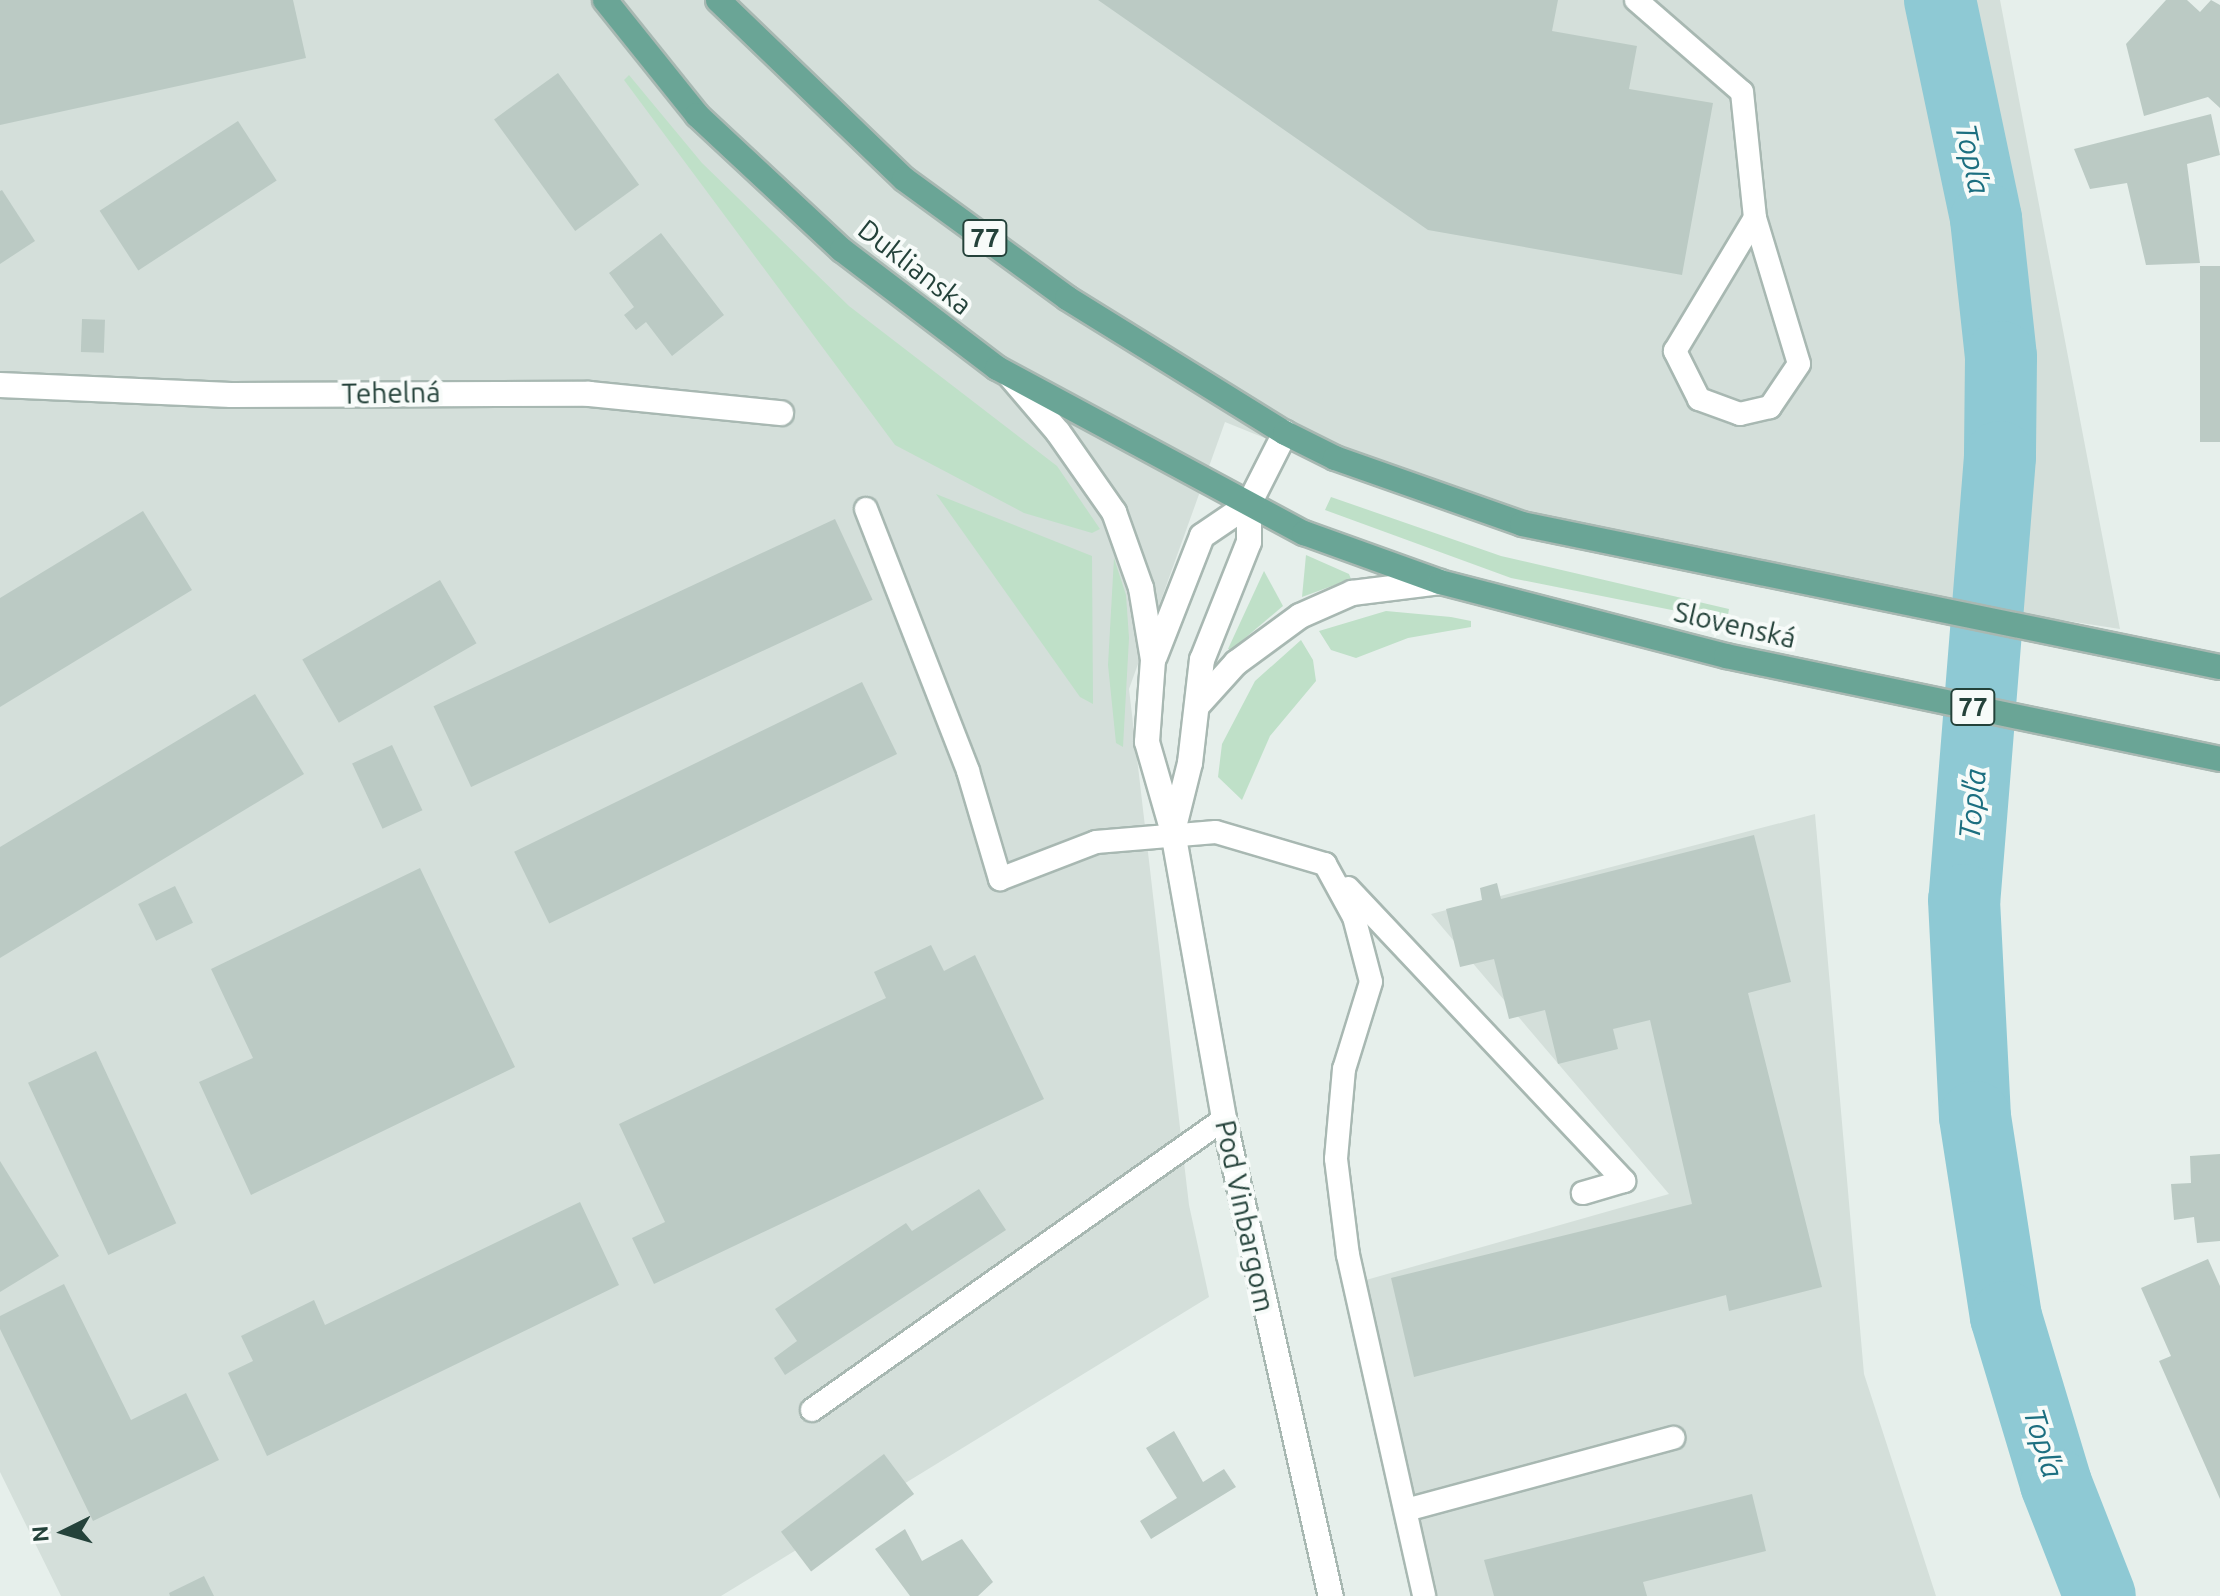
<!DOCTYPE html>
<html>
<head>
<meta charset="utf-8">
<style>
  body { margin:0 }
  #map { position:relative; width:2220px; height:1596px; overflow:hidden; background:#e6efeb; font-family:Ubuntu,sans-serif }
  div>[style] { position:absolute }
  .built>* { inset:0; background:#d4dfda }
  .green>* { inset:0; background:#bfe0c8 }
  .river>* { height:72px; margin:-36px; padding:0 36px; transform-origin:36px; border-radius:36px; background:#8ec9d4 }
  .building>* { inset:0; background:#bbcac4; transform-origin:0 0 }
  .roads { filter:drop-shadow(2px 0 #a8b8b2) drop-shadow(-2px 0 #a8b8b2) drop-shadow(0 2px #a8b8b2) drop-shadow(0 -2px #a8b8b2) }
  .service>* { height:22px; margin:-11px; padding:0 11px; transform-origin:11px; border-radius:11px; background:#fff }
  .minor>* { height:24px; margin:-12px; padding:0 12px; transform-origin:12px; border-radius:12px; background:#fff }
  .primary>* { height:24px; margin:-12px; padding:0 12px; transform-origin:12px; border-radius:12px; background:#6aa596 }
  span { translate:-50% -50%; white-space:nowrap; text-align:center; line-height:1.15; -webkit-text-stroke:8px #f7fbf9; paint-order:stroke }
  .shield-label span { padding:2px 6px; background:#f7fbf9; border:2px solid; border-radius:6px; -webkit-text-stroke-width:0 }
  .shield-label { font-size:26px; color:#24423a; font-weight:700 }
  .street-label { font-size:28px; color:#24423a }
  .water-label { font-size:30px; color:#1c6f80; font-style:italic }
  .north { position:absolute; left:24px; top:1492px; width:80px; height:80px; -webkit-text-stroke:6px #f7fbf9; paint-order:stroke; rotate:265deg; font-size:22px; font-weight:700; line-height:32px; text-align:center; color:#24423a }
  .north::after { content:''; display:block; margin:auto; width:28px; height:36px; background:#24423a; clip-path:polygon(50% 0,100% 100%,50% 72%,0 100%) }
</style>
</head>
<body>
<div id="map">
  <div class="built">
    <div style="clip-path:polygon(0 0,2000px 0,2120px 629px,1861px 589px,1405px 495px,1225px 422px,1129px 689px,1189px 1205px,1209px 1297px,721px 1596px,61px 1596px,0 1472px)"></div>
    <div style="clip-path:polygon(1815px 814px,1864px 1374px,1936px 1596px,1431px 1596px,1359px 1282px,1669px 1194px,1431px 914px)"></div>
  </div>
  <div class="green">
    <div style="clip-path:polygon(629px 75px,702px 163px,849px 306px,1057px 466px,1100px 529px,1092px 533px,1024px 513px,895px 445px,624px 80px)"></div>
    <div style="clip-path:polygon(936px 494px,1092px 556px,1093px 704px,1080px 697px)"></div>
    <div style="clip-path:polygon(1331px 497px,1501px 556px,1729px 609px,1727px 621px,1511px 578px,1325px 510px)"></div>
    <div style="clip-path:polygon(1306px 555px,1349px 574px,1351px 579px,1302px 597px)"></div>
    <div style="clip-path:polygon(1114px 558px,1126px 595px,1129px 638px,1123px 747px,1116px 743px,1108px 665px)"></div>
    <div style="clip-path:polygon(1264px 571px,1283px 606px,1231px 650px,1228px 649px)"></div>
    <div style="clip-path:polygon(1386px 611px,1451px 617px,1471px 621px,1471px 627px,1408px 638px,1356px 658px,1331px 650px,1319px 631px)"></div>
    <div style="clip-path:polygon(1301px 640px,1313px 660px,1316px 681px,1270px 736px,1242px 800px,1218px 777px,1222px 744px,1255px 681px)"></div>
  </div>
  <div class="river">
    <div style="left:1940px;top:0;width:224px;rotate:78.1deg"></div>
    <div style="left:1986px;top:219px;width:139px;rotate:83.8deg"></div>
    <div style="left:2001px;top:357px;width:100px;rotate:90.6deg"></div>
    <div style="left:2000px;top:457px;width:444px;rotate:94.6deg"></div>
    <div style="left:1964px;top:900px;width:217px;rotate:87.1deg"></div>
    <div style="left:1975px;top:1117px;width:202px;rotate:81.2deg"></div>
    <div style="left:2006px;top:1317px;width:174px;rotate:73.3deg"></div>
    <div style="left:2056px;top:1484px;width:120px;rotate:68.6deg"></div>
  </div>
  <div class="building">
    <div style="clip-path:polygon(0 0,293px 0,306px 58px,0 125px)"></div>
    <div style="clip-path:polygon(1098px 0,1558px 0,1552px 31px,1637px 46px,1629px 89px,1713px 103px,1682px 275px,1428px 230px)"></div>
    <div style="clip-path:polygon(2166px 0,2187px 0,2200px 12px,2211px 0,2220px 5px,2220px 108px,2208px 97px,2144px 116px,2126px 44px)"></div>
    <div style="left:558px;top:73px;width:138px;height:79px;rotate:54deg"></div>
    <div style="clip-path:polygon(2211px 114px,2220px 155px,2187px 164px,2200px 263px,2146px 265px,2127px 183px,2090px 189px,2074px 149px)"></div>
    <div style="left:238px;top:121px;width:71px;height:165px;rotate:57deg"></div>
    <div style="clip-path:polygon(2px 190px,35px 241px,0 264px,0 191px)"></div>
    <div style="clip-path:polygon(661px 233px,724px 315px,672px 356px,646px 322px,636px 330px,624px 315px,634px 307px,609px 273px)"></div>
    <div style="left:2220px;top:266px;width:176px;height:20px;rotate:90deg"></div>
    <div style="left:82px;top:319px;width:23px;height:33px;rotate:2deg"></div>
    <div style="clip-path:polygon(143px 511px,192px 590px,0 707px,0 598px)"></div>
    <div style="left:835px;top:519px;width:89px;height:443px;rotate:65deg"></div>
    <div style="left:440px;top:580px;width:73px;height:159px;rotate:60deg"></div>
    <div style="left:862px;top:682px;width:80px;height:387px;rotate:64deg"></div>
    <div style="clip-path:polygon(255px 694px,304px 774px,0 958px,0 847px)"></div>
    <div style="left:392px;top:745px;width:72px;height:44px;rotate:65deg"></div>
    <div style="clip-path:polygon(1754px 835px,1791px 982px,1748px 993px,1822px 1287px,1729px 1311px,1726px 1295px,1414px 1377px,1391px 1278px,1692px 1204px,1650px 1020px,1613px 1029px,1618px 1049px,1558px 1064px,1545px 1010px,1509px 1019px,1494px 959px,1460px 967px,1446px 909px,1482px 900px,1480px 888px,1497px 883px,1501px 899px)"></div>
    <div style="clip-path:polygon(420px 868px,515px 1067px,251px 1195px,199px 1082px,253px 1058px,211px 969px)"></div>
    <div style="left:175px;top:886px;width:41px;height:41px;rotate:64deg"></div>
    <div style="clip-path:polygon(931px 945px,944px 971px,975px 955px,1044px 1099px,654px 1284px,632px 1238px,665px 1222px,619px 1124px,886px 998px,874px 972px)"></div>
    <div style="left:96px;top:1051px;width:190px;height:75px;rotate:65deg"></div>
    <div style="clip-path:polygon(2220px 1154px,2220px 1241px,2197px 1243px,2194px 1217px,2174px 1220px,2171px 1184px,2191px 1183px,2190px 1156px)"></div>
    <div style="clip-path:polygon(0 1161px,59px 1256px,0 1292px)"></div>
    <div style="clip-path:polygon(979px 1189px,1006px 1230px,785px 1375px,774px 1358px,797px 1341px,775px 1309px,906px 1223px,912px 1231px)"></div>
    <div style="clip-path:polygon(580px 1202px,619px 1285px,267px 1456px,228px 1373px,253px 1361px,241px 1336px,314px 1300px,325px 1325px)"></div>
    <div style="clip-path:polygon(2208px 1259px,2220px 1286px,2220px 1499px,2159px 1361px,2171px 1356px,2141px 1288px)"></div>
    <div style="clip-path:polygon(64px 1284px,131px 1420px,186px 1393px,219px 1460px,93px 1521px,0 1329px,0 1316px)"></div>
    <div style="clip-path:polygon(1174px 1431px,1203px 1482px,1224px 1469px,1236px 1487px,1151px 1539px,1140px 1521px,1177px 1498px,1146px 1448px)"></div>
    <div style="left:884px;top:1454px;width:50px;height:129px;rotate:53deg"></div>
    <div style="clip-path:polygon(1752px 1494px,1766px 1551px,1643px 1582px,1647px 1596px,1494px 1596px,1484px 1560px)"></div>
    <div style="clip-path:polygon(905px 1529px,922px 1561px,962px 1539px,993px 1582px,978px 1596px,910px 1596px,875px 1549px)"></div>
    <div style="clip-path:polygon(204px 1576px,214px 1596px,170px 1596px,169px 1593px)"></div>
  </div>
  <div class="roads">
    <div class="service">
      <div style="left:1636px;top:0;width:140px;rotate:41deg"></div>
      <div style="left:1742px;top:92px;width:127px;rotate:84.1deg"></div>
      <div style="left:1755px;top:218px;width:152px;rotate:73.2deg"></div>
      <div style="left:1799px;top:364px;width:52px;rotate:124deg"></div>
      <div style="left:1770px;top:407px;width:31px;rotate:167deg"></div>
      <div style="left:1740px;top:414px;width:44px;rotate:-159.9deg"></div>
      <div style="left:1699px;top:399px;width:54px;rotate:-116.6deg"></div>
      <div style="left:1675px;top:351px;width:155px;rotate:-59deg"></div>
      <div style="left:866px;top:509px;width:281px;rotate:68.7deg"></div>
      <div style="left:968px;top:771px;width:113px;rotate:73.5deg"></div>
      <div style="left:1000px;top:879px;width:103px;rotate:-21.1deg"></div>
      <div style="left:1096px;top:842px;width:120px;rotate:-4.8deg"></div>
      <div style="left:1216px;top:832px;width:114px;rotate:16.4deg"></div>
      <div style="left:1325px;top:864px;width:60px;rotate:61.3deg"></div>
      <div style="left:1354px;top:917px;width:67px;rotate:75.3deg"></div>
      <div style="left:1371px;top:982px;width:91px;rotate:107.2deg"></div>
      <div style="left:1344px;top:1069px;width:90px;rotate:95.1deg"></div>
      <div style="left:1336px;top:1159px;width:97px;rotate:82.9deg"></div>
      <div style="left:1348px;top:1255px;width:349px;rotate:77.4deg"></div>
      <div style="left:1348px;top:888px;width:403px;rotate:46.7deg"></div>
      <div style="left:1624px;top:1181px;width:43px;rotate:163.7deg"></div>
      <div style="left:812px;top:1410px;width:504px;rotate:-35.23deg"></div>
      <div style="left:1406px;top:1510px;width:277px;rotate:-15.1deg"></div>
    </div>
    <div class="minor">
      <div style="left:1011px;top:377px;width:72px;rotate:49.5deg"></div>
      <div style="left:1058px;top:432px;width:98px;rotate:55deg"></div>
      <div style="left:1114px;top:512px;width:81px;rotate:70.4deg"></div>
      <div style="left:1141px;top:588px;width:73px;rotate:80.5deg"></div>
      <div style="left:1153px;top:660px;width:82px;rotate:94.2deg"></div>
      <div style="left:1147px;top:742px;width:94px;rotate:73.9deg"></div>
      <div style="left:1173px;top:832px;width:291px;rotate:79.9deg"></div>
      <div style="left:1224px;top:1119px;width:489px;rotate:77.4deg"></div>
      <div style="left:0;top:385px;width:231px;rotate:2.5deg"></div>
      <div style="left:231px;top:395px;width:358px;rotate:-0.2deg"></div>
      <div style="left:589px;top:394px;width:193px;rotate:5.7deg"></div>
      <div style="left:1155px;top:656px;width:129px;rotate:-68.6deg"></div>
      <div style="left:1202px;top:536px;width:57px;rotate:-34.2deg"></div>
      <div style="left:1198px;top:705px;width:57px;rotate:-47.9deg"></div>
      <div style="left:1236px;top:663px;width:79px;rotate:-36.3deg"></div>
      <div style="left:1300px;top:616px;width:57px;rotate:-23.9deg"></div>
      <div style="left:1352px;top:593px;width:89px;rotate:-7.1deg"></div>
      <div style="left:1173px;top:831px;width:70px;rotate:-76deg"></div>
      <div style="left:1190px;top:763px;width:104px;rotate:-83.4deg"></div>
      <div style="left:1202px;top:660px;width:127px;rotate:-68.3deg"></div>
      <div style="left:1249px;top:542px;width:38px;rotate:-90deg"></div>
      <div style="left:1249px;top:504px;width:80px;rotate:-63.1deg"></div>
    </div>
    <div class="primary">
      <div style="left:605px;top:0;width:147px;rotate:51.3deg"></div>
      <div style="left:697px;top:115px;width:198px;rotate:43deg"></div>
      <div style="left:842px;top:250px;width:195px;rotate:37.3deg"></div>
      <div style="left:997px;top:368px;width:349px;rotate:28.3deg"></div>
      <div style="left:1304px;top:533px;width:145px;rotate:19.8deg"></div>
      <div style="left:1440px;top:582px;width:295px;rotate:14.5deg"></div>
      <div style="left:1726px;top:656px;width:505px;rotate:11.78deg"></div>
      <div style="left:718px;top:0;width:258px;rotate:43.9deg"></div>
      <div style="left:904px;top:179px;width:202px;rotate:36.1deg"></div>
      <div style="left:1067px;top:298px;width:256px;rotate:31.8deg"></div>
      <div style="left:1285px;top:433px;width:56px;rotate:26.6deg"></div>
      <div style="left:1335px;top:458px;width:198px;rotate:19.4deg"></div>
      <div style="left:1522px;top:524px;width:712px;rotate:11.58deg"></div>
    </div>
  </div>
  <div class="shield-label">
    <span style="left:985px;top:238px">77</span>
    <span style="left:1973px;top:707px">77</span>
  </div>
  <div class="street-label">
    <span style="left:915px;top:267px;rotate:38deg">Duklianska</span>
    <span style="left:391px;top:393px;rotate:-1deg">Tehelná</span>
    <span style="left:1735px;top:625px;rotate:13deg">Slovenská</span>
    <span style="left:1245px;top:1216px;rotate:78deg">Pod Vinbargom</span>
  </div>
  <div class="water-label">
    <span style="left:1973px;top:159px;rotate:78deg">Topľa</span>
    <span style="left:1972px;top:804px;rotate:-85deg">Topľa</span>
    <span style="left:2044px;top:1443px;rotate:73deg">Topľa</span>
  </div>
  <div class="north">N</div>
</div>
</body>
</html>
